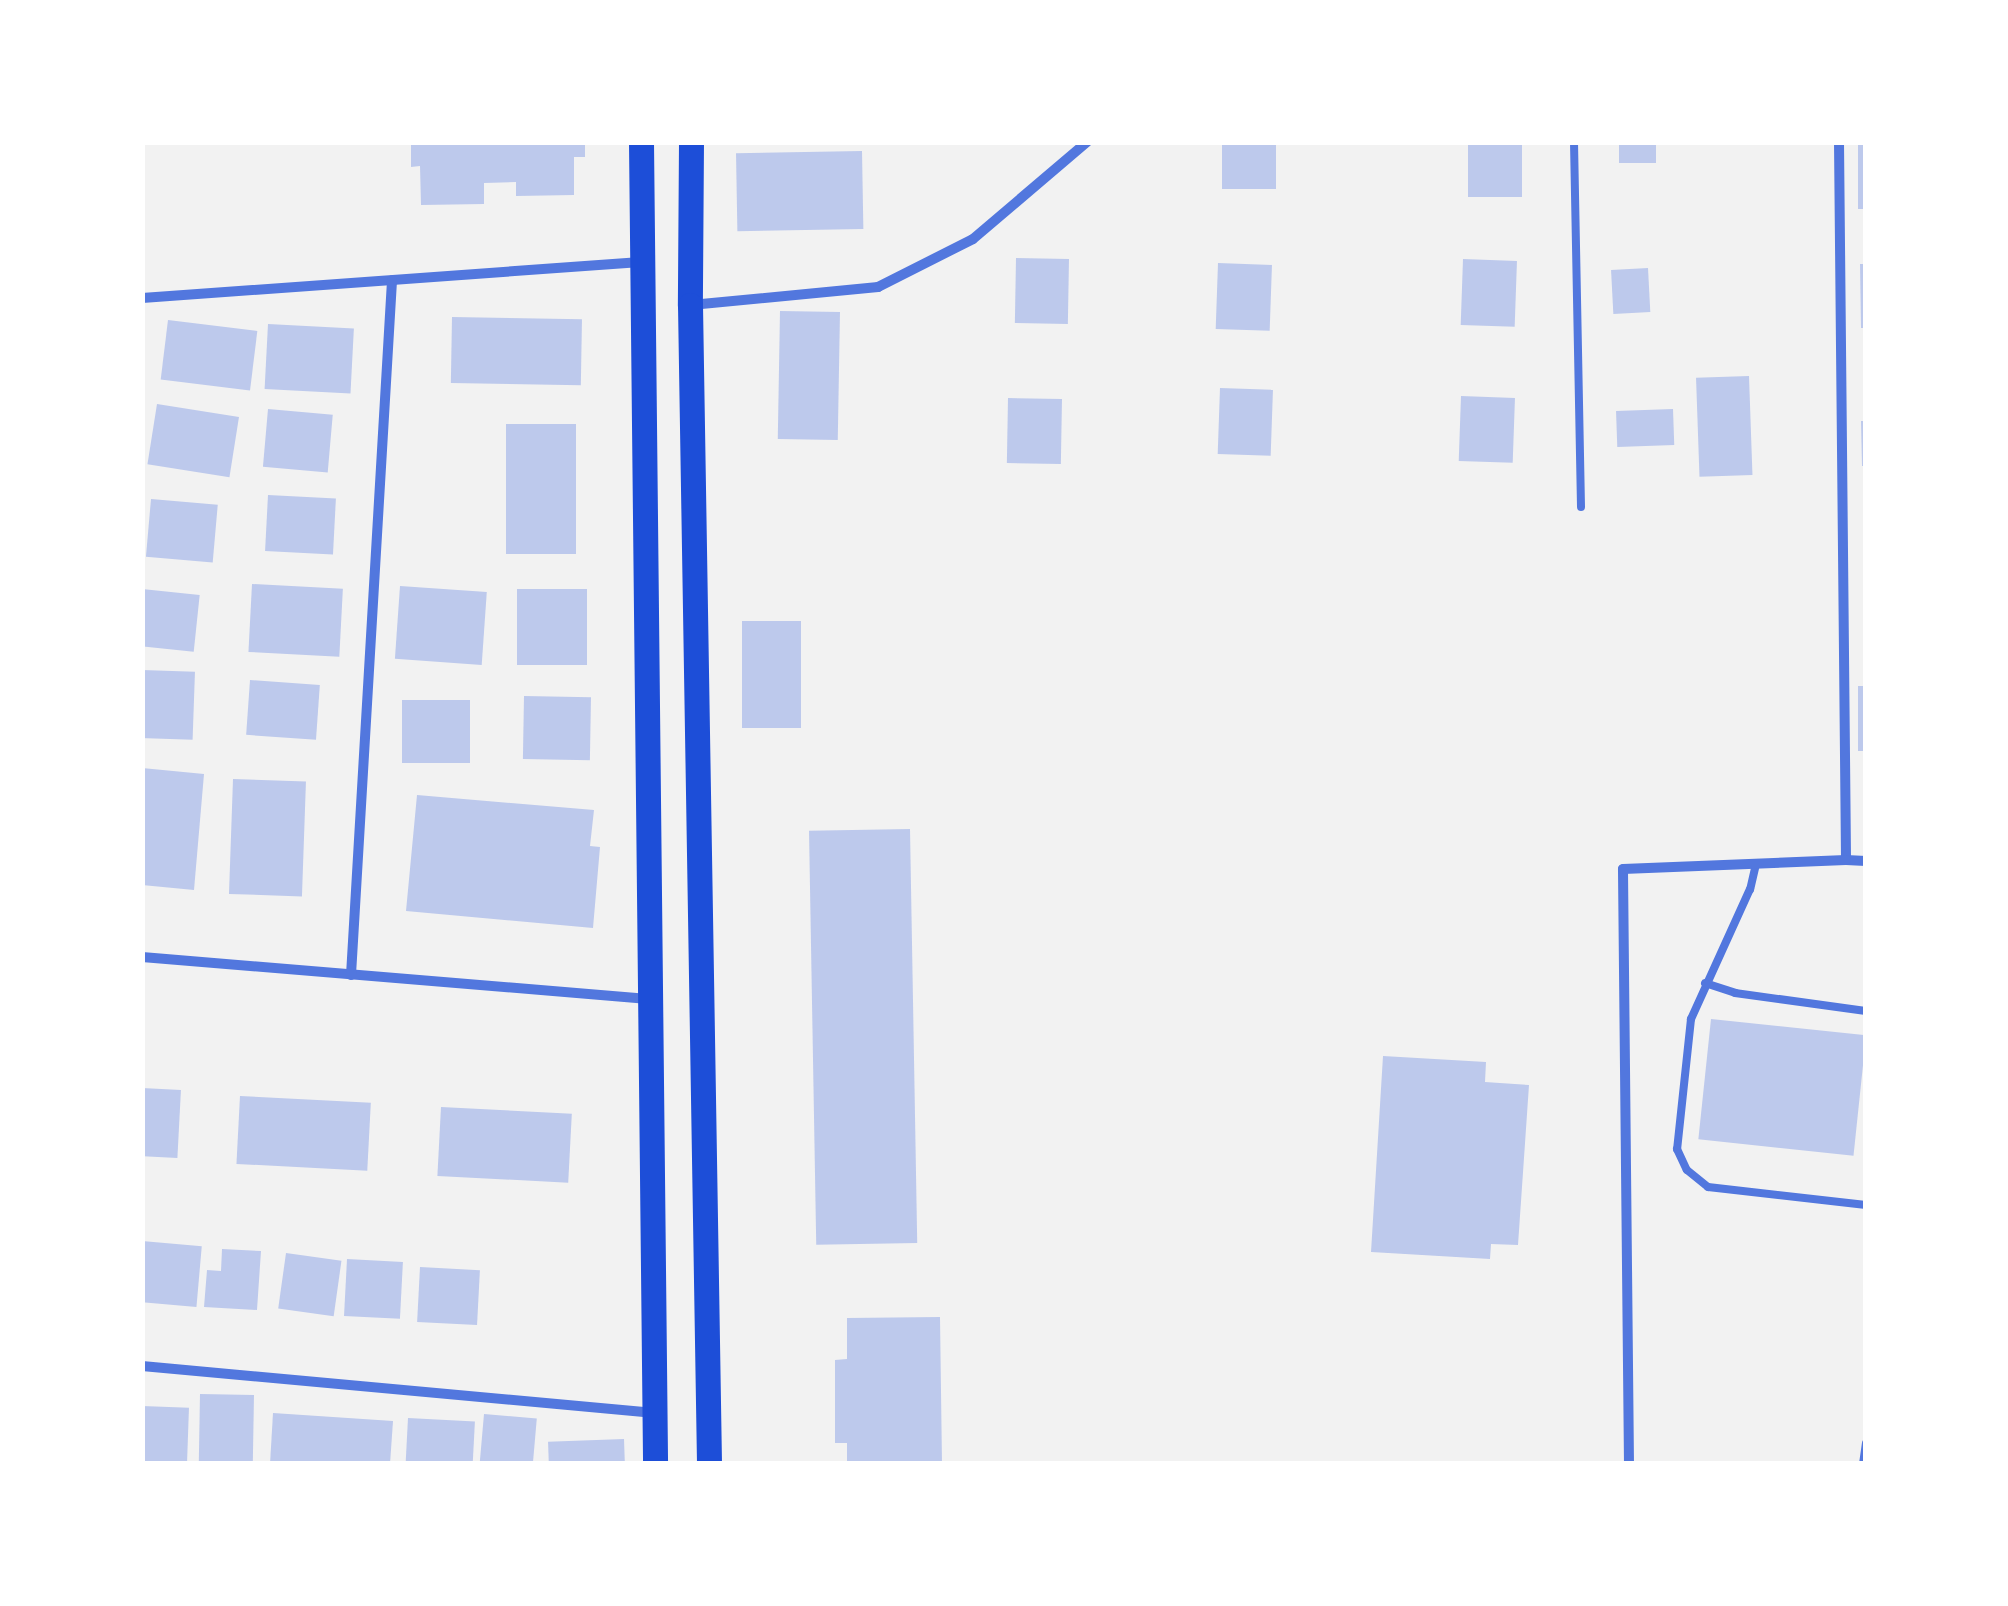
<!DOCTYPE html>
<html>
<head>
<meta charset="utf-8">
<style>
  body { margin:0 }
  #map { position:relative; width:2008px; height:1606px; overflow:hidden; background:#f2f2f2; font-family:"Golos Text",sans-serif }
  div>[style] { position:absolute }
  .building>* { inset:0; background:#bdc9ec; transform-origin:0 0 }
  .service>* { height:8px; margin:-4px; padding:0 4px; transform-origin:4px; border-radius:4px; background:#5277de }
  .minor>* { height:10px; margin:-5px; padding:0 5px; transform-origin:5px; border-radius:5px; background:#5277de }
  .primary>* { height:25px; margin:-12.5px; padding:0 12.5px; transform-origin:12.5px; border-radius:12.5px; background:#1d4ed8 }
  span { translate:-50% -50%; white-space:nowrap; text-align:center; line-height:1.15; -webkit-text-stroke:10px #fff; paint-order:stroke }
  .frame { position:absolute; inset:0; border:145px solid #fff; pointer-events:none }
</style>
</head>
<body>
<div id="map">
  <div class="building">
    <div style="clip-path:polygon(411px 142px,585px 142px,585px 157px,574px 157px,574px 195px,516px 196px,516px 182px,484px 183px,484px 204px,421px 205px,420px 166px,411px 167px)"></div>
    <div style="left:1222px;top:142px;width:54px;height:47px"></div>
    <div style="left:1468px;top:142px;width:54px;height:55px"></div>
    <div style="left:1619px;top:142px;width:37px;height:21px"></div>
    <div style="left:1866px;top:144px;width:65px;height:8px;rotate:90deg"></div>
    <div style="left:862px;top:151px;width:78px;height:126px;rotate:89deg"></div>
    <div style="left:1016px;top:258px;width:53px;height:65px;rotate:1deg"></div>
    <div style="left:1463px;top:259px;width:54px;height:66px;rotate:2deg"></div>
    <div style="left:1218px;top:263px;width:54px;height:66px;rotate:2deg"></div>
    <div style="clip-path:polygon(1860px 264px,1866px 264px,1866px 328px,1861px 328px)"></div>
    <div style="left:1648px;top:268px;width:44px;height:37px;rotate:87deg"></div>
    <div style="left:780px;top:311px;width:60px;height:128px;rotate:1deg"></div>
    <div style="left:452px;top:317px;width:130px;height:66px;rotate:1deg"></div>
    <div style="left:168px;top:320px;width:90px;height:60px;rotate:7deg"></div>
    <div style="left:268px;top:324px;width:86px;height:65px;rotate:3deg"></div>
    <div style="left:1749px;top:376px;width:99px;height:53px;rotate:88deg"></div>
    <div style="left:1220px;top:388px;width:53px;height:66px;rotate:2deg"></div>
    <div style="left:1461px;top:396px;width:54px;height:65px;rotate:2deg"></div>
    <div style="left:1008px;top:398px;width:54px;height:65px;rotate:1deg"></div>
    <div style="left:157px;top:404px;width:83px;height:61px;rotate:9deg"></div>
    <div style="left:268px;top:409px;width:65px;height:58px;rotate:5deg"></div>
    <div style="left:1673px;top:409px;width:36px;height:57px;rotate:88deg"></div>
    <div style="clip-path:polygon(1861px 421px,1866px 421px,1866px 466px,1862px 466px)"></div>
    <div style="left:576px;top:424px;width:130px;height:70px;rotate:90deg"></div>
    <div style="left:268px;top:495px;width:68px;height:56px;rotate:3deg"></div>
    <div style="left:151px;top:499px;width:67px;height:58px;rotate:5deg"></div>
    <div style="left:252px;top:584px;width:91px;height:68px;rotate:3deg"></div>
    <div style="left:400px;top:586px;width:87px;height:73px;rotate:4deg"></div>
    <div style="left:142px;top:589px;width:58px;height:57px;rotate:6deg"></div>
    <div style="left:587px;top:589px;width:76px;height:70px;rotate:90deg"></div>
    <div style="left:742px;top:621px;width:59px;height:107px"></div>
    <div style="left:142px;top:670px;width:53px;height:68px;rotate:2deg"></div>
    <div style="left:250px;top:680px;width:70px;height:55px;rotate:4deg"></div>
    <div style="left:1866px;top:686px;width:65px;height:8px;rotate:90deg"></div>
    <div style="left:524px;top:696px;width:67px;height:63px;rotate:1deg"></div>
    <div style="left:402px;top:700px;width:68px;height:63px"></div>
    <div style="clip-path:polygon(142px 768px,204px 774px,194px 890px,142px 885px)"></div>
    <div style="left:233px;top:779px;width:73px;height:115px;rotate:2deg"></div>
    <div style="clip-path:polygon(417px 795px,594px 810px,590px 846px,600px 847px,593px 928px,406px 911px)"></div>
    <div style="left:910px;top:829px;width:414px;height:101px;rotate:89deg"></div>
    <div style="left:1711px;top:1019px;width:156px;height:121px;rotate:6deg"></div>
    <div style="clip-path:polygon(1383px 1056px,1486px 1062px,1485px 1082px,1529px 1085px,1518px 1245px,1491px 1244px,1490px 1259px,1371px 1252px)"></div>
    <div style="left:142px;top:1088px;width:39px;height:68px;rotate:3deg"></div>
    <div style="left:240px;top:1096px;width:131px;height:68px;rotate:3deg"></div>
    <div style="left:441px;top:1107px;width:131px;height:69px;rotate:3deg"></div>
    <div style="left:142px;top:1241px;width:60px;height:61px;rotate:5deg"></div>
    <div style="clip-path:polygon(222px 1249px,261px 1251px,257px 1310px,204px 1307px,207px 1270px,221px 1271px)"></div>
    <div style="left:286px;top:1253px;width:56px;height:56px;rotate:8deg"></div>
    <div style="left:347px;top:1259px;width:56px;height:57px;rotate:3deg"></div>
    <div style="left:420px;top:1267px;width:60px;height:55px;rotate:3deg"></div>
    <div style="clip-path:polygon(940px 1317px,942px 1464px,847px 1464px,847px 1443px,835px 1443px,835px 1360px,847px 1359px,847px 1318px)"></div>
    <div style="left:200px;top:1394px;width:54px;height:70px;rotate:1deg"></div>
    <div style="left:142px;top:1406px;width:47px;height:58px;rotate:2deg"></div>
    <div style="clip-path:polygon(273px 1413px,393px 1421px,390px 1464px,270px 1464px)"></div>
    <div style="left:484px;top:1414px;width:53px;height:50px;rotate:5deg"></div>
    <div style="left:408px;top:1418px;width:67px;height:46px;rotate:3deg"></div>
    <div style="left:624px;top:1439px;width:25px;height:76px;rotate:88deg"></div>
  </div>
  <div class="service">
    <div style="left:1574px;top:142px;width:365px;rotate:88.9deg"></div>
    <div style="left:1756px;top:864px;width:26px;rotate:103deg"></div>
    <div style="left:1750px;top:889px;width:143px;rotate:114.4deg"></div>
    <div style="left:1691px;top:1019px;width:131px;rotate:96.1deg"></div>
    <div style="left:1677px;top:1149px;width:23px;rotate:65deg"></div>
    <div style="left:1687px;top:1170px;width:27px;rotate:39deg"></div>
    <div style="left:1708px;top:1187px;width:159px;rotate:6.5deg"></div>
    <div style="left:1705px;top:983px;width:32px;rotate:18deg"></div>
    <div style="left:1735px;top:993px;width:132px;rotate:7.8deg"></div>
    <div style="left:1863px;top:1464px;width:21px;rotate:-82deg"></div>
  </div>
  <div class="minor">
    <div style="left:1839px;top:142px;width:718px;rotate:89.44deg"></div>
    <div style="left:1846px;top:860px;width:20px;rotate:3deg"></div>
    <div style="left:142px;top:298px;width:500px;rotate:-4.13deg"></div>
    <div style="left:691px;top:305px;width:188px;rotate:-5.5deg"></div>
    <div style="left:878px;top:287px;width:106px;rotate:-26.8deg"></div>
    <div style="left:973px;top:239px;width:150px;rotate:-40.4deg"></div>
    <div style="left:142px;top:957px;width:508px;rotate:4.74deg"></div>
    <div style="left:351px;top:975px;width:696px;rotate:-86.62deg"></div>
    <div style="left:142px;top:1366px;width:515px;rotate:5.23deg"></div>
    <div style="left:1629px;top:1464px;width:595px;rotate:-90.58deg"></div>
    <div style="left:1623px;top:869px;width:223px;rotate:-2.3deg"></div>
  </div>
  <div class="primary">
    <div style="left:641px;top:142px;width:1322px;rotate:89.39deg"></div>
    <div style="left:691px;top:142px;width:163px;rotate:90.4deg"></div>
    <div style="left:690px;top:305px;width:1159px;rotate:89.06deg"></div>
  </div>
  <div class="frame"></div>
</div>
</body>
</html>
